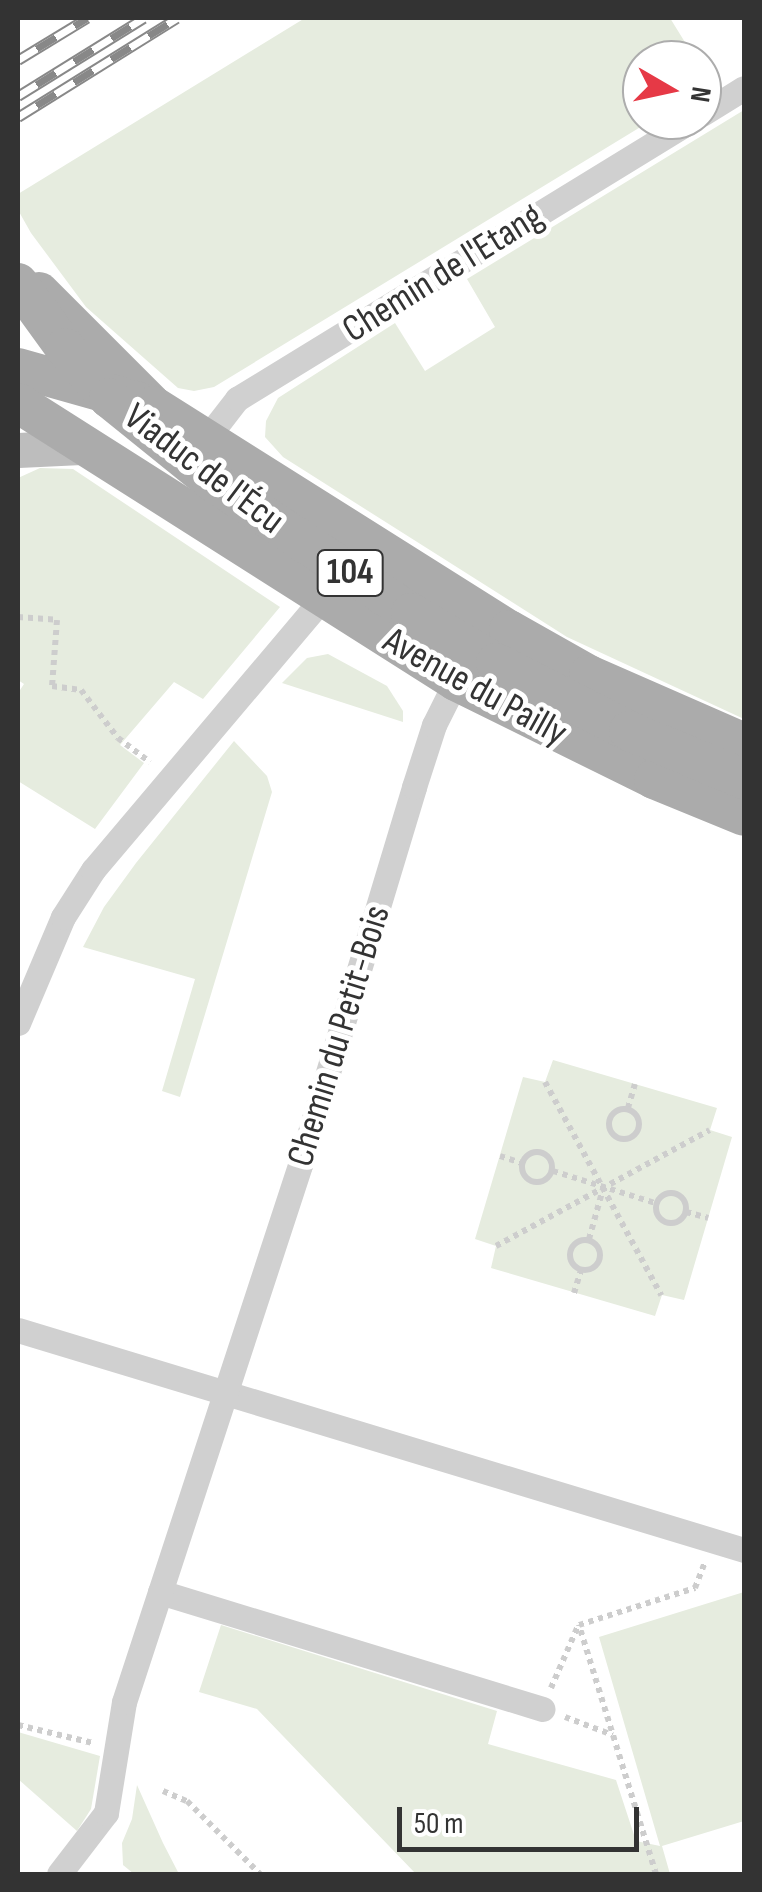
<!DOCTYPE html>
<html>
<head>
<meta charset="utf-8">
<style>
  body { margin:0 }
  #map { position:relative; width:762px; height:1892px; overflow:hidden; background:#fff; font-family:"Sofia Sans Condensed",sans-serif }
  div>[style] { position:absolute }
  .green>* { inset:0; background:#e6ecdf }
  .path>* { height:6px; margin-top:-3px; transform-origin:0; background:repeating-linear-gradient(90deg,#cdcdcd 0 5px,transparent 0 10px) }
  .path>.ring { margin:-3px; padding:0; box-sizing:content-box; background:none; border:6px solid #cdcdcd; border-radius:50% }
  .street>* { height:25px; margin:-12.5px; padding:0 12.5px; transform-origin:12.5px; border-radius:12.5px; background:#d0d0d0 }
  .secondary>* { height:35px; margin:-17.5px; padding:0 17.5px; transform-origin:17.5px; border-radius:17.5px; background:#bdbdbd }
  .primary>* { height:40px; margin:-20px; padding:0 20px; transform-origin:20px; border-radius:20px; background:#ababab }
  .rail>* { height:11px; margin-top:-5.5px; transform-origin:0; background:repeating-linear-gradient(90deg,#fff 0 22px,#888 0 44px); box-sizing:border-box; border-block:2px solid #888 }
  .primary-bridge>* { height:40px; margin:-20px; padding:0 20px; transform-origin:20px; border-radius:20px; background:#ababab }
  span { translate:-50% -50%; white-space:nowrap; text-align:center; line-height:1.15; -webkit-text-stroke:10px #fff; paint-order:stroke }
  .shield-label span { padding:2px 8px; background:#fff; border:2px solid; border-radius:8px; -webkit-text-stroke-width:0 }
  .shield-label { font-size:35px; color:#333; font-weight:700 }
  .street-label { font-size:38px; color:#333 }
  .frame { position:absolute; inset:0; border:20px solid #333; pointer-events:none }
  .north { position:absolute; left:622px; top:40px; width:100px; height:100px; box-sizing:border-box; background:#fff; border:2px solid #adadad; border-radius:50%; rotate:99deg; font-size:28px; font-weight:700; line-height:40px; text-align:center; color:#333 }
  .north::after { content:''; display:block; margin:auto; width:35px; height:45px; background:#e63946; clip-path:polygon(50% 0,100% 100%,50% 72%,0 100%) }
  .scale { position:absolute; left:397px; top:1807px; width:242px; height:45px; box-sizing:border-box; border:5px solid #333; border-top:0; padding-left:12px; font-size:30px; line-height:35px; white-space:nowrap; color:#333; -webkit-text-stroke:8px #fff; paint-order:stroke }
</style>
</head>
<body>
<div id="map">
  <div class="green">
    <div style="clip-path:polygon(305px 18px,670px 18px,696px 60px,642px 60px,642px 120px,652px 120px,214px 387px,194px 391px,178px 388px,86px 307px,31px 233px,18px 210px,18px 194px)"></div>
    <div style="clip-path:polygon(744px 110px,744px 719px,567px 637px,283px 457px,265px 437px,266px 421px,278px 398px,395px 323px,425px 371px,495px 327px,467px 279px)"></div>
    <div style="clip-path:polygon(40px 468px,73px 469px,280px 607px,203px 699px,174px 682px,120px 745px,144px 763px,95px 829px,18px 781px,18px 693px,24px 684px,18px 680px,18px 478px)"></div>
    <div style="clip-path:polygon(328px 654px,387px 686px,403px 711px,403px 722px,282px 683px,307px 658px)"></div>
    <div style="clip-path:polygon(234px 741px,267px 776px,272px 792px,180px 1097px,162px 1091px,195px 979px,83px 947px,104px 907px,136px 863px)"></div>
    <div style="clip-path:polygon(553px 1060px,717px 1108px,710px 1130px,732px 1137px,684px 1300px,662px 1295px,655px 1316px,491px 1268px,496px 1246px,475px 1239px,523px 1077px,545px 1082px)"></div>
    <div style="clip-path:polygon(744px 1592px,744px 1821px,662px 1846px,670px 1874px,416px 1874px,257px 1709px,199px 1692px,221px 1625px,497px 1711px,488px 1744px,616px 1780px,636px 1841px,660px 1846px,599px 1637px)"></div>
    <div style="clip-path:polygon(18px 1732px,100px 1756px,91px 1809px,77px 1831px,18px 1779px)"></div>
    <div style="clip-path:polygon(137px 1785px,163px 1843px,179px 1874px,134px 1874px,123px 1865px,122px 1843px,132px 1819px)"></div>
  </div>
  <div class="path">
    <div style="left:18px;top:617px;width:39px;rotate:4deg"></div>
    <div style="left:57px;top:620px;width:66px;rotate:94.3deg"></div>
    <div style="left:52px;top:686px;width:29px;rotate:8deg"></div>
    <div style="left:81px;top:690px;width:61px;rotate:52.4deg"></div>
    <div style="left:118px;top:738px;width:40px;rotate:37deg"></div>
    <div style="left:545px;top:1082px;width:243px;rotate:61.4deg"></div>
    <div style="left:628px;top:1108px;width:25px;rotate:-74deg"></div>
    <div class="ring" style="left:609px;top:1109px;width:24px;height:24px"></div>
    <div class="ring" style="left:522px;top:1152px;width:24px;height:24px"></div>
    <div style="left:500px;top:1156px;width:23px;rotate:18deg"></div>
    <div style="left:553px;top:1171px;width:107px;rotate:17.4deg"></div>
    <div class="ring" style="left:656px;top:1193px;width:24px;height:24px"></div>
    <div style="left:686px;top:1212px;width:23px;rotate:15deg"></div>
    <div style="left:589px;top:1239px;width:52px;rotate:-74.4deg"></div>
    <div class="ring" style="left:570px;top:1240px;width:24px;height:24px"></div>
    <div style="left:496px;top:1246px;width:243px;rotate:-28.5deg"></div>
    <div style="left:574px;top:1293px;width:24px;rotate:-73deg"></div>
    <div style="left:551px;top:1688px;width:68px;rotate:-66.5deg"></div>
    <div style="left:565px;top:1717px;width:51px;rotate:20.6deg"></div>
    <div style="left:18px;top:1725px;width:77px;rotate:13.5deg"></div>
    <div style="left:163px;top:1791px;width:26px;rotate:23deg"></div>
    <div style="left:187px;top:1801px;width:103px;rotate:45deg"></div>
    <div style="left:656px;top:1874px;width:261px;rotate:-107.2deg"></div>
    <div style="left:579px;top:1625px;width:122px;rotate:-17.7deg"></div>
    <div style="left:695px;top:1588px;width:26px;rotate:-69deg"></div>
  </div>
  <div class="street">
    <div style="left:702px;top:114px;width:49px;rotate:-31.8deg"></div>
    <div style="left:206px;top:439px;width:51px;rotate:-52.2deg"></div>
    <div style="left:237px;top:399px;width:534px;rotate:-31.52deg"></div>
    <div style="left:18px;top:1023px;width:115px;rotate:-67deg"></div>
    <div style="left:63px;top:917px;width:56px;rotate:-57.4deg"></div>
    <div style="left:93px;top:870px;width:353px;rotate:-49.8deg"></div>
    <div style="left:18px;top:1330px;width:759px;rotate:16.86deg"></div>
    <div style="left:160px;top:1592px;width:400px;rotate:17deg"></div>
    <div style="left:59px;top:1874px;width:77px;rotate:-52.4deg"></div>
    <div style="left:106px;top:1813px;width:112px;rotate:-80.8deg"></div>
    <div style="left:124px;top:1702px;width:565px;rotate:-71.85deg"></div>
    <div style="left:300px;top:1165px;width:395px;rotate:-73.2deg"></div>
    <div style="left:414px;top:787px;width:65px;rotate:-72.1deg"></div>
    <div style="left:434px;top:725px;width:49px;rotate:-63.4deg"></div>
  </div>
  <div class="secondary">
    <div style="left:18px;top:450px;width:63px;rotate:-2.7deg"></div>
  </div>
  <div class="primary">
    <div style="left:39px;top:292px;width:157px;rotate:45deg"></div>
    <div style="left:18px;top:368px;width:140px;rotate:15.7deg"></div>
    <div style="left:153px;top:406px;width:421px;rotate:32.2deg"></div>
    <div style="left:509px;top:630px;width:92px;rotate:29.4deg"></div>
    <div style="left:589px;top:675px;width:169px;rotate:23.7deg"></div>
    <div style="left:18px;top:403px;width:519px;rotate:32.4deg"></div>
    <div style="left:456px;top:681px;width:221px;rotate:26.3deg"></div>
    <div style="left:654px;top:779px;width:97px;rotate:22.3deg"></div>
  </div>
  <div class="rail">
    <div style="left:18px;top:60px;width:81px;rotate:-31.3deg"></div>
    <div style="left:18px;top:96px;width:148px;rotate:-31.8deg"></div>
    <div style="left:18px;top:117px;width:187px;rotate:-31.9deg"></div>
  </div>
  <div class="primary-bridge">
    <div style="left:18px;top:283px;width:80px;rotate:54.1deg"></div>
    <div style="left:65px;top:348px;width:67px;rotate:48.7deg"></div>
    <div style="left:109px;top:398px;width:132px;rotate:38.9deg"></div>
    <div style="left:212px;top:481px;width:239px;rotate:33.6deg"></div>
    <div style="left:411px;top:613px;width:99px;rotate:30.5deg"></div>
    <div style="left:496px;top:663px;width:149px;rotate:27.1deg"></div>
    <div style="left:629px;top:731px;width:125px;rotate:22.7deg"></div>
  </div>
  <div class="shield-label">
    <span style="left:350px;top:573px">104</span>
  </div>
  <div class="street-label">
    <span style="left:443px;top:273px;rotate:-32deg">Chemin de l'Etang</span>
    <span style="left:204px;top:469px;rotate:37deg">Viaduc de l'Écu</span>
    <span style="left:475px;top:687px;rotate:29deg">Avenue du Pailly</span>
    <span style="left:339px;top:1036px;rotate:-73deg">Chemin du Petit-Bois</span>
  </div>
  <div class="frame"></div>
  <div class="north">N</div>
  <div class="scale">50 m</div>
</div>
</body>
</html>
